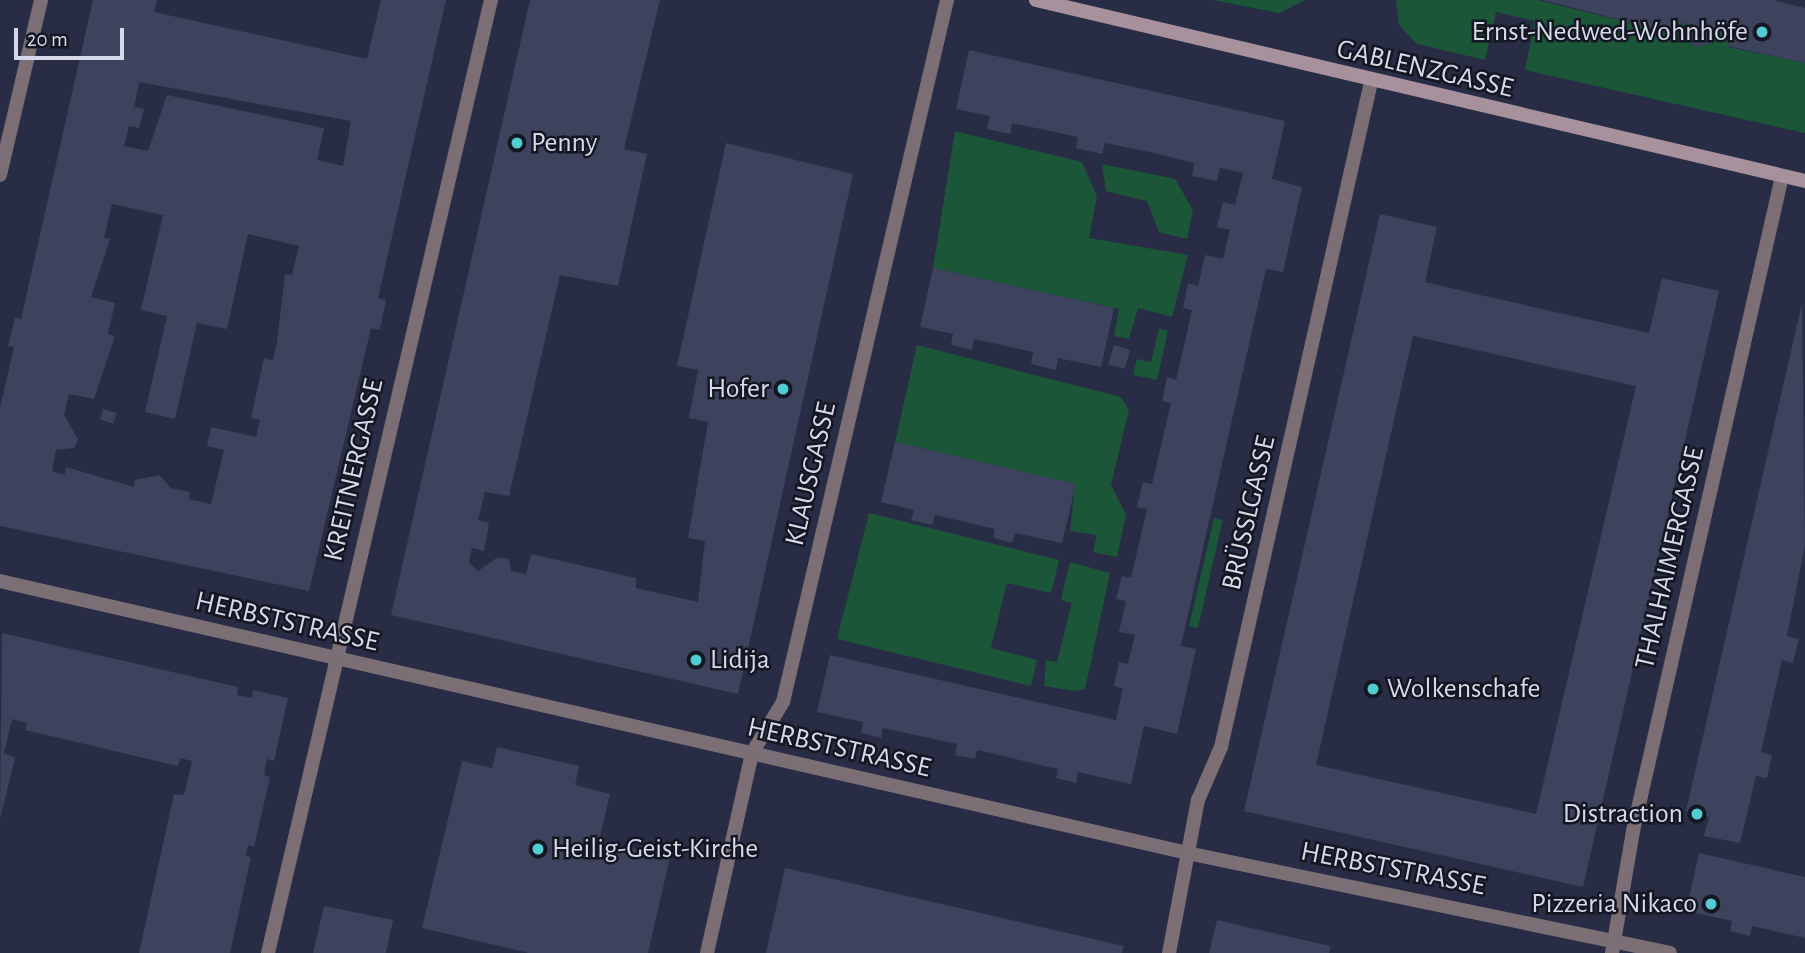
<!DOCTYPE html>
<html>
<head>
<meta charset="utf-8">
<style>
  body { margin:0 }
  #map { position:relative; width:1805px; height:953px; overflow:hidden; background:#282d45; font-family:"Alegreya Sans",sans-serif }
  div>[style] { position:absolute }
  .green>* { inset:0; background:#1b5639; transform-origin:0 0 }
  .building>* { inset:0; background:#3d435c; transform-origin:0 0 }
  .street>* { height:14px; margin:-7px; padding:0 7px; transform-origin:7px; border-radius:7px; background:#7b6e75 }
  .secondary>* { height:14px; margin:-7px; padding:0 7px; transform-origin:7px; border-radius:7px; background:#a7919c }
  .dots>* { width:19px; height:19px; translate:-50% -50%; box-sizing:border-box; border:4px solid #141621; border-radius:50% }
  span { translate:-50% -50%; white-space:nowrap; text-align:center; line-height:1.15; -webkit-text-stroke:5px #141621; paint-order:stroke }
  .poi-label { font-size:28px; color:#d5d9e9 }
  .right { translate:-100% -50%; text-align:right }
  .left { translate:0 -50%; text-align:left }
  .street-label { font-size:28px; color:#d5d9e9 }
  .scale { position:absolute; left:14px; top:28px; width:110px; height:32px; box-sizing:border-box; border:4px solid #d5d9e9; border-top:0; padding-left:9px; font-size:21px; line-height:24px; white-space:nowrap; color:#d5d9e9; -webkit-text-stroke:5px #141621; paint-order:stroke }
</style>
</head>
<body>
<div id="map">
  <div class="green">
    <div style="clip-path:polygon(1213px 0,1305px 0,1279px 13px)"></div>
    <div style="clip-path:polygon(1396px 0,1538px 0,1671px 33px,1674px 21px,1687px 24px,1685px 39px,1695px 47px,1712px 43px,1717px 31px,1731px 35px,1728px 47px,1805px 63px,1805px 133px,1525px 70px,1535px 21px,1496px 12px,1485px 60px,1417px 44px,1399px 25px)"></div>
    <div style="clip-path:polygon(955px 131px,1082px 162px,1097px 197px,1089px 238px,1188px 255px,1172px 317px,1138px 308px,1129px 339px,1114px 336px,1119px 309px,933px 268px)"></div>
    <div style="clip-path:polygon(1102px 164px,1175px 179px,1193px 210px,1187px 239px,1159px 232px,1147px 201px,1106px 191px)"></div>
    <div style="clip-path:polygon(1159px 328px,1168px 331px,1157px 380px,1133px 375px,1137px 359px,1151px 362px)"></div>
    <div style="clip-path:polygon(917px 345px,1121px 397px,1129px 410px,1111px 485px,1126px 515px,1117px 557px,1093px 552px,1097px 535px,1070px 531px,1075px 484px,895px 442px)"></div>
    <div style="clip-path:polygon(869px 513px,1059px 560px,1051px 593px,1007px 583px,991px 648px,1037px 660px,1031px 686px,837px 639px)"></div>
    <div style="left:1214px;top:518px;width:9px;height:111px;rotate:13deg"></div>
    <div style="clip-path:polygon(1070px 562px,1110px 573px,1085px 689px,1074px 691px,1044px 686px,1046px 660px,1057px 662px,1072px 603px,1061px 600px)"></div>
  </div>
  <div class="building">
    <div style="clip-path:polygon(evenodd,93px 0,157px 0,154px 12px,367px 59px,381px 0,446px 0,378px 298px,386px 300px,380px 330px,371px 328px,309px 591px,0 526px,0 408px,14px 347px,8px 346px,15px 317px,21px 319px,93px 0,139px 82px,351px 121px,343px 166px,317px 160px,324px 128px,167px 95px,148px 151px,124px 146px,129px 126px,139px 128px,144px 109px,134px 107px,139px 82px,93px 0,112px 204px,163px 215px,141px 310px,167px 316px,145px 412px,175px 419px,197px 323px,227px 329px,248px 234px,299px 246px,292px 275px,285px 274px,277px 342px,273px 361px,264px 358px,251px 418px,260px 420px,256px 437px,211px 427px,207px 446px,224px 450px,211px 504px,189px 499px,190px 492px,171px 488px,159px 475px,135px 480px,134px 487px,66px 467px,65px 475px,52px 471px,56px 450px,74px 448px,78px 439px,64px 415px,69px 394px,94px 399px,115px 336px,108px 334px,115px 303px,91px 297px,110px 239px,104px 238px,112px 204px)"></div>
    <div style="clip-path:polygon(530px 0,660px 0,624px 149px,647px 154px,618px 286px,560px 275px,509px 496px,485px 492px,478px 520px,489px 523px,484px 551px,472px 548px,469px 562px,478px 571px,498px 557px,509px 559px,511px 571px,526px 574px,531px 554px,636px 578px,636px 588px,698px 602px,705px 541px,688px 538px,708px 422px,689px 418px,698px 370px,677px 366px,726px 143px,853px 174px,738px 694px,391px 615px)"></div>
    <div style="clip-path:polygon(1542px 0,1773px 0,1805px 8px,1805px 63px,1728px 46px,1731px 35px,1717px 31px,1712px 43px,1695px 47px,1685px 39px,1687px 24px,1674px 21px,1672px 33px)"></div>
    <div style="clip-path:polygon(969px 50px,1285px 121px,1272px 179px,1302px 187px,1283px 272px,1266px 269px,1181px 646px,1196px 649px,1177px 734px,1144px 726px,1131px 784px,1078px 772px,1076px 783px,1056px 778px,1058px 769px,977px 750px,975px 759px,955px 755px,957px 744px,883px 728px,881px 738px,861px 733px,863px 722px,817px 712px,830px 655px,1116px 720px,1123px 688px,1114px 686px,1119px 662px,1128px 664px,1135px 635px,1119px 632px,1126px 601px,1116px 599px,1122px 576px,1131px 578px,1147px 509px,1137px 507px,1143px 482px,1152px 484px,1171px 403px,1162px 401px,1167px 377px,1176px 380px,1183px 350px,1192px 310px,1183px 308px,1188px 283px,1198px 286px,1205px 255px,1223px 259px,1230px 230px,1217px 227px,1223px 202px,1235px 205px,1243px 173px,1220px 168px,1217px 181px,1192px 176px,1194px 163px,1150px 152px,1105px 143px,1102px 154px,1076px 148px,1078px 137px,1012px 123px,1010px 134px,987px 129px,990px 116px,956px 109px)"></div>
    <div style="clip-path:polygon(evenodd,1380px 214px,1437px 227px,1425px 282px,1480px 295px,1649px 333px,1662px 278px,1719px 291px,1583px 887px,1244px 811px,1380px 214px,1413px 336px,1636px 386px,1536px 814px,1316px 765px,1413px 336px)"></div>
    <div style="clip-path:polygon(933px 268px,1114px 308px,1101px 367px,1058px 358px,1056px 370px,1031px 364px,1033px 352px,974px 339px,972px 350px,951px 345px,953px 334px,920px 327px)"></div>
    <div style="clip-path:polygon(1802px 303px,1805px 545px,1787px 636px,1799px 639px,1793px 663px,1782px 660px,1761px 752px,1772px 755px,1767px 778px,1756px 776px,1740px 843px,1704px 836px,1709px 817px,1686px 811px)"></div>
    <div style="left:1114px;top:345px;width:17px;height:20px;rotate:17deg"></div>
    <div style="left:103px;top:409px;width:14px;height:11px;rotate:17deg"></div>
    <div style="clip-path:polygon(895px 442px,1076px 484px,1062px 543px,1015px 533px,1012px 543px,993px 538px,995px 529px,935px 515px,932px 525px,911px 520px,914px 510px,881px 502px)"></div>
    <div style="clip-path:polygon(2px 633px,238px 687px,237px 695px,252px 698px,253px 690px,288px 698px,274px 761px,267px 759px,264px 775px,270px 777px,254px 847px,248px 845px,246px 856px,251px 857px,230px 953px,139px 953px,174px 794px,184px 795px,192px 761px,180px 758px,178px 766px,25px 730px,27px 723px,12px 719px,4px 753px,15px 758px,0 819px)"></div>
    <div style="clip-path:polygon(497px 747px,579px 766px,575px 785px,610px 794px,599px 841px,670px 857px,648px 953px,529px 953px,422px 928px,462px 761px,492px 768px)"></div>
    <div style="clip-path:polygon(1699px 853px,1805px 877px,1805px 938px,1752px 926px,1750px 936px,1730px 931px,1732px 921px,1686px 911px)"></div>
    <div style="clip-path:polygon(785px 868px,1124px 946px,1122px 953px,766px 953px)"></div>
    <div style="clip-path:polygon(324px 906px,393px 920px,386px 953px,313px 953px)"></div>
    <div style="clip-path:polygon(1217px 920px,1330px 946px,1329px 953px,1209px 953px)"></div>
  </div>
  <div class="street">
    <div style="left:0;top:175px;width:180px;rotate:-76.8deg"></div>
    <div style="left:0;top:581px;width:1223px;rotate:12.9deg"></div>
    <div style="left:1192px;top:854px;width:488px;rotate:11.7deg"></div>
    <div style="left:268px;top:953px;width:979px;rotate:-76.83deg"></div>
    <div style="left:707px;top:953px;width:205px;rotate:-77.3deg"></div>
    <div style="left:752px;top:753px;width:60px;rotate:-58.7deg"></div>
    <div style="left:783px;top:702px;width:721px;rotate:-76.85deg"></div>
    <div style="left:1169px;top:953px;width:156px;rotate:-79.3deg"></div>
    <div style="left:1198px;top:800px;width:58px;rotate:-66.5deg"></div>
    <div style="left:1221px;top:747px;width:682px;rotate:-77.29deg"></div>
    <div style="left:1612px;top:953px;width:124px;rotate:-80.2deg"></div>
    <div style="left:1633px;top:831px;width:672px;rotate:-77.18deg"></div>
  </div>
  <div class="secondary">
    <div style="left:1036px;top:0;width:790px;rotate:13.24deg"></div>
  </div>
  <div class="dots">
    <div style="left:1762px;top:32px;background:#51ccd3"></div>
    <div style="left:517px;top:143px;background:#51ccd3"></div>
    <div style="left:783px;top:389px;background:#51ccd3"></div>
    <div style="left:696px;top:660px;background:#51ccd3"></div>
    <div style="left:1373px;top:689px;background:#51ccd3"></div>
    <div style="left:1697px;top:814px;background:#51ccd3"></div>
    <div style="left:538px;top:849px;background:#51ccd3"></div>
    <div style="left:1711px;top:904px;background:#51ccd3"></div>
  </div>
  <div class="poi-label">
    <span class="right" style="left:1748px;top:32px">Ernst-Nedwed-Wohnhöfe</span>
    <span class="left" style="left:531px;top:143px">Penny</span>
    <span class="right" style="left:769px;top:389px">Hofer</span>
    <span class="left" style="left:710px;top:660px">Lidija</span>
    <span class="left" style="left:1387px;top:689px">Wolkenschafe</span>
    <span class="right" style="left:1683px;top:814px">Distraction</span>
    <span class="left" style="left:552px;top:849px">Heilig-Geist-Kirche</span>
    <span class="right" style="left:1697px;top:904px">Pizzeria Nikaco</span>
  </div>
  <div class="street-label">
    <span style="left:1425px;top:69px;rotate:13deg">GABLENZGASSE</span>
    <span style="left:354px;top:470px;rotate:-77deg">KREITNERGASSE</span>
    <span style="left:811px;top:474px;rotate:-77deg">KLAUSGASSE</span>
    <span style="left:1249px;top:513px;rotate:-77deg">BRÜSSLGASSE</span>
    <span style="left:1670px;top:558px;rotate:-77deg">THALHAIMERGASSE</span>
    <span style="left:287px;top:622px;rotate:13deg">HERBSTSTRASSE</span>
    <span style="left:839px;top:748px;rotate:13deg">HERBSTSTRASSE</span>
    <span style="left:1393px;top:869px;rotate:11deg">HERBSTSTRASSE</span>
  </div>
  <div class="scale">20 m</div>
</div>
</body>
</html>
